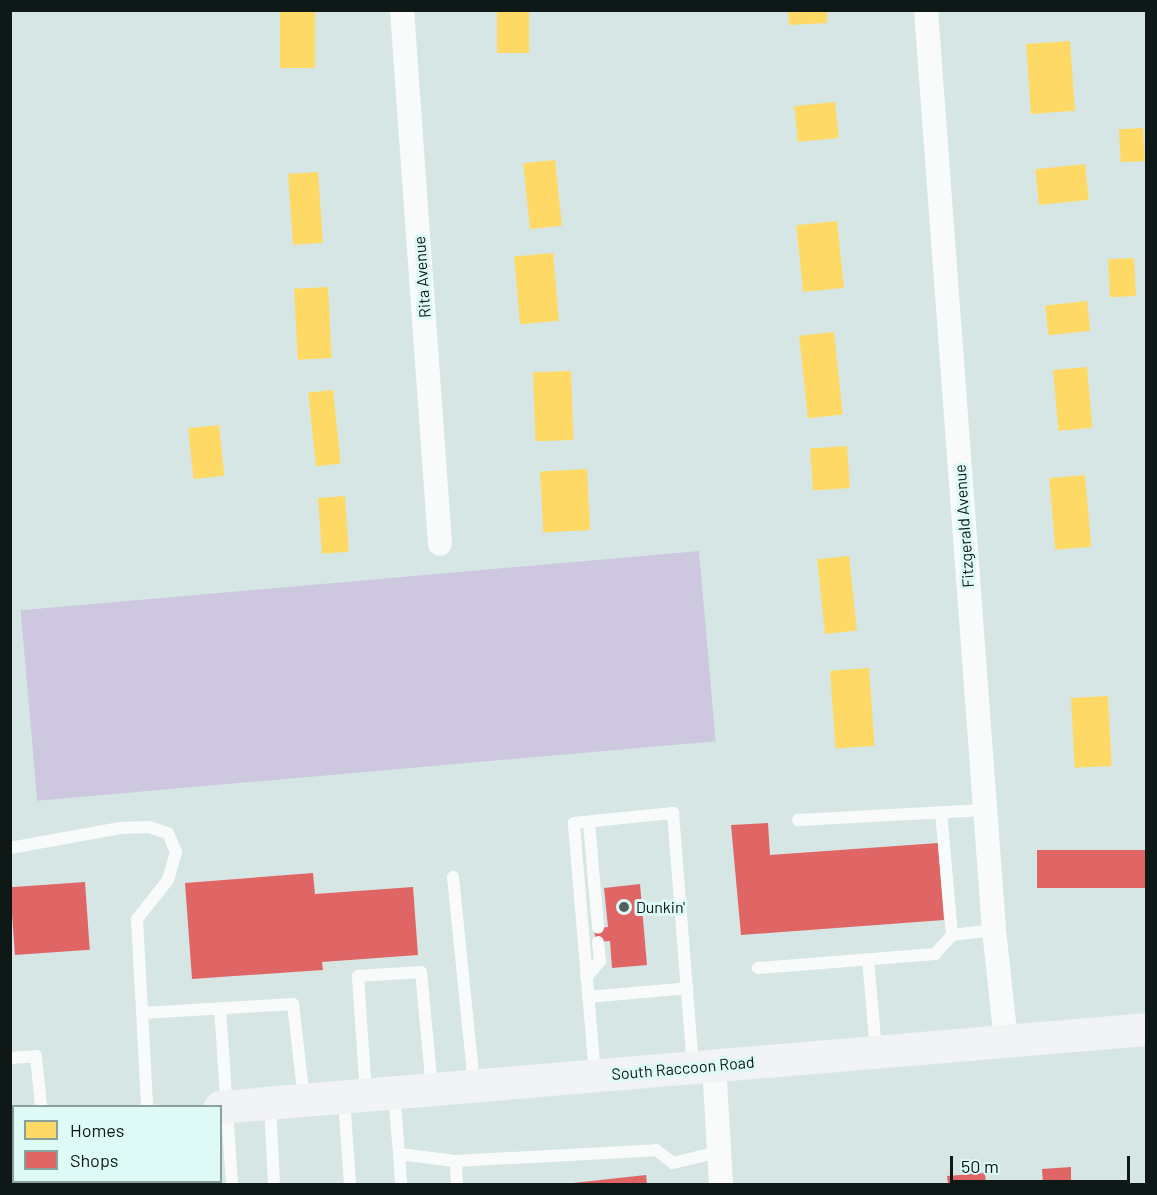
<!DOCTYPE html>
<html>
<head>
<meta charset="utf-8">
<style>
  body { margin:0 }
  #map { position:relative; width:1157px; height:1195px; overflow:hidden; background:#d6e6e4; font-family:Barlow,sans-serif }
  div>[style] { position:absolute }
  .green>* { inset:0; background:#cdc8e0; transform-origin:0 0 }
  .homes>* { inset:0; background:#ffd966; transform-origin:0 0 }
  .shops>* { inset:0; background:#e06666; transform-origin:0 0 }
  .lane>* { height:12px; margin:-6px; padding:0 6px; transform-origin:6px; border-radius:6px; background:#f9fbfb }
  .street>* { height:24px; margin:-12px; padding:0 12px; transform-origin:12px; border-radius:12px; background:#f9fbfb }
  .secondary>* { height:33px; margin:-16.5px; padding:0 16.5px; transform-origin:16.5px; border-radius:16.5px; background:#f2f3f5 }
  .dots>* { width:16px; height:16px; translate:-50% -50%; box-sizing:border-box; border:3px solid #ddfaf6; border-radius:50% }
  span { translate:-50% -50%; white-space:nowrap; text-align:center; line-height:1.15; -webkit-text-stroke:6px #ddfaf6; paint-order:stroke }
  .street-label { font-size:16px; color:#0d1817 }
  .poi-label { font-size:16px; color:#0d1817 }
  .left { translate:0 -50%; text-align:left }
  .frame { position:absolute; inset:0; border:12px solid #0d1817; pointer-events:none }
  .legend { position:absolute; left:12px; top:1105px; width:210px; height:78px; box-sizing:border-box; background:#ddfaf6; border:2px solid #8aa09d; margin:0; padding:8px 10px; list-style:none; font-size:18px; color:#0d1817 }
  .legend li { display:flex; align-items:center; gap:12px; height:30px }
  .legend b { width:30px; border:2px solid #8aa09d }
  .scale { position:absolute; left:950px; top:1156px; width:180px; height:27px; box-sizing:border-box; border:3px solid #0d1817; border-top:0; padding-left:8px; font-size:18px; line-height:21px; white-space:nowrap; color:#0d1817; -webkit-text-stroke:4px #ddfaf6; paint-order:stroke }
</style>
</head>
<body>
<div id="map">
  <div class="green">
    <div style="left:699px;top:551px;width:191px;height:681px;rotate:85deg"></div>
  </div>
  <div class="homes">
    <div style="left:280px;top:10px;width:35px;height:58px"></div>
    <div style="left:497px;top:10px;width:32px;height:43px"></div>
    <div style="clip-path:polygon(788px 10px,827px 10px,827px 23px,789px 25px)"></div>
    <div style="left:1070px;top:41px;width:70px;height:44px;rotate:86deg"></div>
    <div style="left:835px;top:102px;width:36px;height:41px;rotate:84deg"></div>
    <div style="left:1143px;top:128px;width:33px;height:24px;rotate:87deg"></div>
    <div style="left:555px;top:160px;width:66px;height:32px;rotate:84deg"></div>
    <div style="left:1085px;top:164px;width:36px;height:50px;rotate:84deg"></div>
    <div style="left:318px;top:172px;width:71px;height:30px;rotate:86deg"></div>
    <div style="left:837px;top:221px;width:67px;height:41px;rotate:84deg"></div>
    <div style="left:553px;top:253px;width:68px;height:39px;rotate:85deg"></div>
    <div style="left:1134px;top:258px;width:38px;height:26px;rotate:87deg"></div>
    <div style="left:328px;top:287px;width:71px;height:34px;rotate:87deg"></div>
    <div style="left:1087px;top:301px;width:30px;height:42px;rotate:84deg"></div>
    <div style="left:834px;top:332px;width:83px;height:35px;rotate:84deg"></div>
    <div style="left:1087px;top:367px;width:61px;height:34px;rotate:85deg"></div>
    <div style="left:571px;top:371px;width:69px;height:38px;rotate:88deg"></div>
    <div style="left:333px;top:390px;width:74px;height:25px;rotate:84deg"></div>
    <div style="left:219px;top:425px;width:51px;height:31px;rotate:84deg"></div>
    <div style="left:847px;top:446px;width:42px;height:37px;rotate:86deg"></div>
    <div style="left:587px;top:469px;width:61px;height:47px;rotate:87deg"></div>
    <div style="left:1085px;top:475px;width:72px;height:36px;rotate:85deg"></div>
    <div style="left:345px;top:496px;width:56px;height:27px;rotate:86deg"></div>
    <div style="left:849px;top:556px;width:75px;height:32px;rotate:84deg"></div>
    <div style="left:869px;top:668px;width:78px;height:39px;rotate:86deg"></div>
    <div style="left:1108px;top:696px;width:70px;height:37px;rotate:87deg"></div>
  </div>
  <div class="shops">
    <div style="clip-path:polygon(768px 823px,770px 855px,938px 843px,944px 920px,741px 935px,731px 825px)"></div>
    <div style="left:1146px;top:850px;width:38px;height:109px;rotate:90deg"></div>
    <div style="clip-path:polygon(313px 873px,315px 894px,413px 887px,418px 955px,322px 962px,323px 970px,192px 979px,185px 883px)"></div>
    <div style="left:85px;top:882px;width:68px;height:75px;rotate:86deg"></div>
    <div style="clip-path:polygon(640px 884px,647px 965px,612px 968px,610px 941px,596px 942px,594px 929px,608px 927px,604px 888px)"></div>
    <div style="clip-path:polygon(1071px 1167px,1071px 1184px,1043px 1184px,1042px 1169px)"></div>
    <div style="clip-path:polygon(985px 1173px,986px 1184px,948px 1184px,947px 1176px)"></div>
    <div style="clip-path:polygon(646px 1175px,647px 1184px,573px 1184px,573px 1183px)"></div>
  </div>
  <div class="lane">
    <div style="left:941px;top:812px;width:123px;rotate:84.9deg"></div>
    <div style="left:952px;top:935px;width:42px;rotate:-6.8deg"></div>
    <div style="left:798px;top:820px;width:187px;rotate:-3.1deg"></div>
    <div style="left:589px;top:822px;width:106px;rotate:85.1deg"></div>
    <div style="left:10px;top:848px;width:112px;rotate:-10.3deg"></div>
    <div style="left:120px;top:828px;width:29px;rotate:-2deg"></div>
    <div style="left:149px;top:827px;width:20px;rotate:18deg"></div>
    <div style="left:168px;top:833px;width:21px;rotate:67deg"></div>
    <div style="left:176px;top:852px;width:29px;rotate:106deg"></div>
    <div style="left:168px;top:880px;width:50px;rotate:128.5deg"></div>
    <div style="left:137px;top:919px;width:187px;rotate:86.9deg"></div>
    <div style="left:453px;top:877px;width:209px;rotate:84.2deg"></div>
    <div style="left:868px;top:959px;width:92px;rotate:85deg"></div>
    <div style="left:758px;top:968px;width:178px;rotate:-4.5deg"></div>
    <div style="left:935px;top:954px;width:25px;rotate:-48deg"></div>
    <div style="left:586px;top:978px;width:22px;rotate:-51deg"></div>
    <div style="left:600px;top:961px;width:19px;rotate:-96deg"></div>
    <div style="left:588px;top:997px;width:100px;rotate:-5.1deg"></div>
    <div style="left:220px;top:1008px;width:176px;rotate:86.1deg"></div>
    <div style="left:142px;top:1013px;width:151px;rotate:-3.4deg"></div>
    <div style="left:293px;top:1004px;width:96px;rotate:83.4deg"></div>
    <div style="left:10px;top:1058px;width:26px;rotate:-4deg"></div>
    <div style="left:36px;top:1056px;width:50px;rotate:84.3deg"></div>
    <div style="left:595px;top:1075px;width:253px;rotate:-94.8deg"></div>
    <div style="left:574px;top:823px;width:100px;rotate:-5.8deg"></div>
    <div style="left:673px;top:813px;width:254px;rotate:85.5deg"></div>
    <div style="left:394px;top:1093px;width:61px;rotate:85.3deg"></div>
    <div style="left:399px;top:1154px;width:57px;rotate:7deg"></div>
    <div style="left:456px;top:1161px;width:200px;rotate:-3.1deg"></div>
    <div style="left:656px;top:1150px;width:21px;rotate:37deg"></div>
    <div style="left:673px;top:1163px;width:46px;rotate:-13.7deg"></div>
    <div style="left:366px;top:1094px;width:118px;rotate:-93.9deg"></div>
    <div style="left:358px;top:976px;width:63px;rotate:-3.6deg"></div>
    <div style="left:421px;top:972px;width:117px;rotate:84.6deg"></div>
    <div style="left:344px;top:1098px;width:86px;rotate:86deg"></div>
    <div style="left:270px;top:1105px;width:79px;rotate:87.1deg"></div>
    <div style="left:399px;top:1154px;width:30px;rotate:86deg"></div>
    <div style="left:456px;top:1161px;width:23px;rotate:88deg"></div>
  </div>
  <div class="street">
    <div style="left:402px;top:10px;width:535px;rotate:85.93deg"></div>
    <div style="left:926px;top:10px;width:923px;rotate:85.77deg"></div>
    <div style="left:994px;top:930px;width:112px;rotate:83.8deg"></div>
    <div style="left:714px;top:1065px;width:119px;rotate:86.6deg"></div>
  </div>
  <div class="secondary">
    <div style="left:220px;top:1107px;width:929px;rotate:-4.81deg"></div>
    <div style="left:10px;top:1124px;width:4px"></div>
  </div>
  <div class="dots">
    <div style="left:624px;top:907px;background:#53605f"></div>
  </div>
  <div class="street-label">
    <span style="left:422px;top:277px;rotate:-94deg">Rita Avenue</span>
    <span style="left:964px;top:526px;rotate:-94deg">Fitzgerald Avenue</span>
    <span style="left:683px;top:1068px;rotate:-5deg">South Raccoon Road</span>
  </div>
  <div class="poi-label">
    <span class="left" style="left:636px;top:907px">Dunkin'</span>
  </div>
  <div class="frame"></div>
  <ul class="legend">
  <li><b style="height:16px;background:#ffd966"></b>Homes</li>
  <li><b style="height:16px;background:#e06666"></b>Shops</li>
  </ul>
  <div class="scale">50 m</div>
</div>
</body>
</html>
